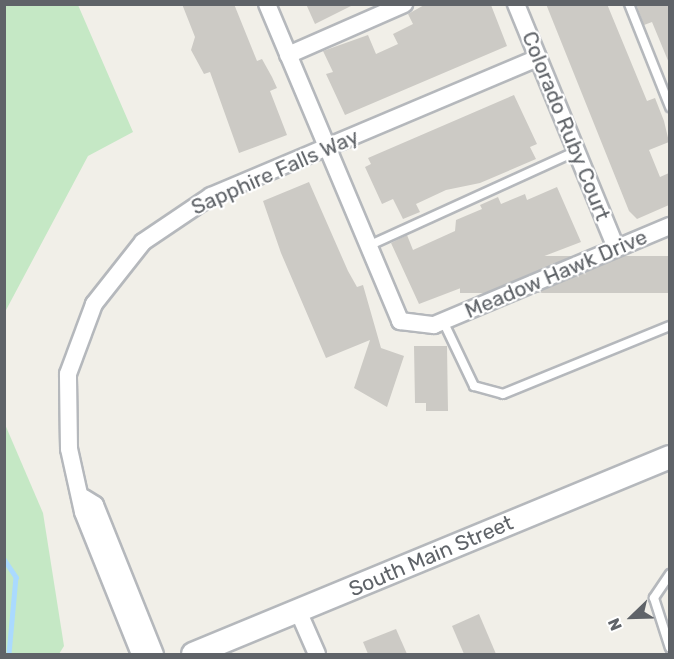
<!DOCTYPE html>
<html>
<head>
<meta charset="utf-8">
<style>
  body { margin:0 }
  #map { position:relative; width:674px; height:659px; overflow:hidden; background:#f1efe8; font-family:Rubik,sans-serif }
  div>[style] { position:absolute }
  .green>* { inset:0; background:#c5e8c5 }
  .stream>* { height:4.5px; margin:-2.25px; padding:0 2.25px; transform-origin:2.25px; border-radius:2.25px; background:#aadaff }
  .building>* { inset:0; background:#cccac5; transform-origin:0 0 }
  .roads { filter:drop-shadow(2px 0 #b5b8bc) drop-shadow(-2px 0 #b5b8bc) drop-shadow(0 2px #b5b8bc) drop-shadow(0 -2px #b5b8bc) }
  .lane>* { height:8px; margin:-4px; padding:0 4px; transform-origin:4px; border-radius:4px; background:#fff }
  .street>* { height:16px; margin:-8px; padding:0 8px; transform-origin:8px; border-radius:8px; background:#fff }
  .secondary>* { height:22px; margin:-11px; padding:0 11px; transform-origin:11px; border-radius:11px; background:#fff }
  span { translate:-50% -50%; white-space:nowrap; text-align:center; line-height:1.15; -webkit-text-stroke:4.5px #fff; paint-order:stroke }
  .street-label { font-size:21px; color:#5f6368 }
  .frame { position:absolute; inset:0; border:6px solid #5f6368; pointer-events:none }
  .north { position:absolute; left:602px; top:587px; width:60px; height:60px; -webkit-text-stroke:4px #fff; paint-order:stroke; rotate:247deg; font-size:16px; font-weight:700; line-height:24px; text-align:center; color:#5f6368 }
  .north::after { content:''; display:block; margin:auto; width:21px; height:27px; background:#5f6368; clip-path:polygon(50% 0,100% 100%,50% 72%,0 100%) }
</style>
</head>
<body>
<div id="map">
  <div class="green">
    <div style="clip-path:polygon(5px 4px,78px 5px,133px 132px,88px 156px,5px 312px)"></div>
    <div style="clip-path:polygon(4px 422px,43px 513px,64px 646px,59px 654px,5px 654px)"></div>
  </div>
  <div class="stream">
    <div style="left:4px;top:559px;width:22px;rotate:56deg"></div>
    <div style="left:16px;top:577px;width:77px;rotate:95.2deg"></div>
  </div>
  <div class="building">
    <div style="clip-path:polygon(182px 4px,234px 4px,257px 61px,262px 59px,272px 77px,277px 88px,270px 91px,287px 135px,239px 153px,210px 72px,204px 74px,191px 50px,195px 37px)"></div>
    <div style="clip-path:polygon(306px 4px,353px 4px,353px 5px,315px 24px)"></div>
    <div style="clip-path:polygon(426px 4px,491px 5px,507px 46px,345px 115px,326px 74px,333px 72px,323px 51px,368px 35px,376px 54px,398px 44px,393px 34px,413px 24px,408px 14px)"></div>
    <div style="clip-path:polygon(546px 4px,607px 4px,647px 101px,655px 98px,664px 121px,669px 142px,649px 150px,660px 177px,669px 173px,669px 205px,637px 219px,629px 211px)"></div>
    <div style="clip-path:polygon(636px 4px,669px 4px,669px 63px,652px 22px,644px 25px)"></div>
    <div style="clip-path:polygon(514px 95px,537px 144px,530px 147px,536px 159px,480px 183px,446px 190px,416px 204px,420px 212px,403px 219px,393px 199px,382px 204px,365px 167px,371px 164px,368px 158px)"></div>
    <div style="clip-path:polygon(309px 182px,348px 271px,357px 287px,363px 285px,381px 348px,404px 356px,387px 407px,354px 388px,370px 340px,326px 358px,281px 253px,263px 201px)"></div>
    <div style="clip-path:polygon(557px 187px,581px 242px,419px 304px,391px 243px,407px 235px,413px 250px,455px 231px,456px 220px,482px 209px,480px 205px,498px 197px,501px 204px,525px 194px,527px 200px)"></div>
    <div style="left:669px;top:256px;width:37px;height:209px;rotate:90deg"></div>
    <div style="clip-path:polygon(414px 346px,447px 346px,448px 411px,426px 411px,426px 403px,415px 403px)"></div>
    <div style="clip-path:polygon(479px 614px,496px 654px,464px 654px,452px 626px)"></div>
    <div style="clip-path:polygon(396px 629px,407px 654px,368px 654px,363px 642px)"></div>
  </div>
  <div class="roads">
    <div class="lane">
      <div style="left:629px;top:4px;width:111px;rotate:68.3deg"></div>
      <div style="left:366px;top:247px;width:232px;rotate:-24.5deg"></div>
      <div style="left:443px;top:321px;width:72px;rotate:64.5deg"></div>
      <div style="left:474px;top:386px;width:30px;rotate:15deg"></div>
      <div style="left:503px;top:394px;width:180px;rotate:-22.2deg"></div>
      <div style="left:670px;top:574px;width:29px;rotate:124deg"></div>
      <div style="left:654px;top:598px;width:52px;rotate:72.3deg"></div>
    </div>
    <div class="street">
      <div style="left:267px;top:4px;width:344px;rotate:67.2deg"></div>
      <div style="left:400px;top:321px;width:34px;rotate:7deg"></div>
      <div style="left:434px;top:325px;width:256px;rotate:-22.8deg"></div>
      <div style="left:516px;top:4px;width:264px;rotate:67.7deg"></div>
      <div style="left:288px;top:55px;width:127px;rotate:-23.7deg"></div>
      <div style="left:84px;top:498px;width:13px;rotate:32deg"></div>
      <div style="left:95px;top:505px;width:161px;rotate:68.1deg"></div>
      <div style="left:299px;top:613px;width:45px;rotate:66.3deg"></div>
      <div style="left:140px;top:654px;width:153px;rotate:-111.9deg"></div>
      <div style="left:83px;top:512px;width:65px;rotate:-102.5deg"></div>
      <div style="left:69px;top:449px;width:75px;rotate:-90.8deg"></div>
      <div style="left:68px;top:374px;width:75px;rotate:-69.6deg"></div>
      <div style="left:94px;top:304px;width:79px;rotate:-51.7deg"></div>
      <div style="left:143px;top:242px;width:82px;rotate:-34.1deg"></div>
      <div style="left:211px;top:196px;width:355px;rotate:-22.9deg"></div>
    </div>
    <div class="secondary">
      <div style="left:193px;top:654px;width:516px;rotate:-22.44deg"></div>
    </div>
  </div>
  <div class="street-label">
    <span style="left:566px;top:126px;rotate:68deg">Colorado Ruby Court</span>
    <span style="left:275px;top:172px;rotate:-24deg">Sapphire Falls Way</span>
    <span style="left:556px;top:274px;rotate:-23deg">Meadow Hawk Drive</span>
    <span style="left:431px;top:556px;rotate:-23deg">South Main Street</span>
  </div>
  <div class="frame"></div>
  <div class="north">N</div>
</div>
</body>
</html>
